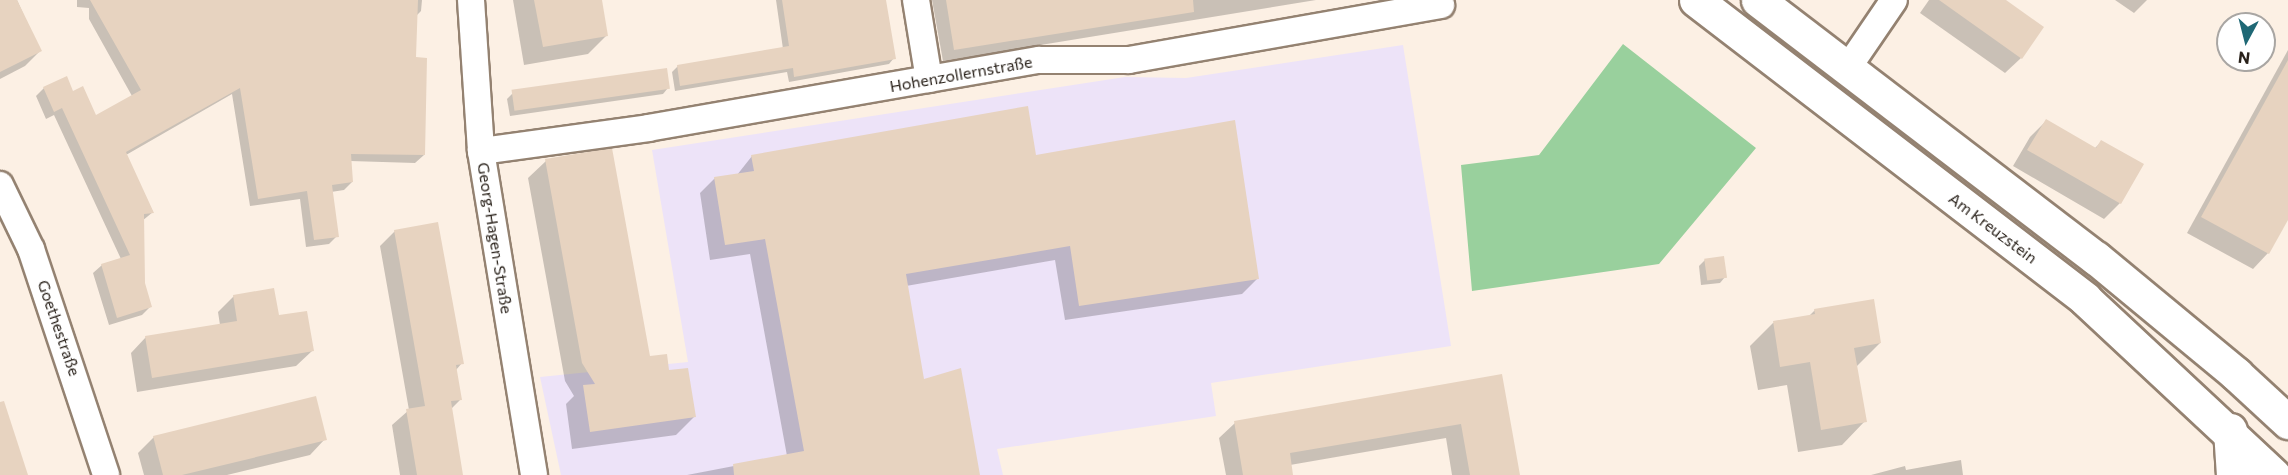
<!DOCTYPE html>
<html>
<head>
<meta charset="utf-8">
<style>
  body { margin:0 }
  #map { position:relative; width:2288px; height:475px; overflow:hidden; background:#fcf0e4; font-family:Commissioner,sans-serif }
  div>[style] { position:absolute }
  .education>* { inset:0; background:#ede3f8 }
  .green>* { inset:0; background:#99d09d }
  .shadow>* { inset:0; background:#0003 }
  .building>* { inset:0; background:#e7d3c0; transform-origin:0 0 }
  .roads { filter:drop-shadow(2px 0 #948271) drop-shadow(-2px 0 #948271) drop-shadow(0 2px #948271) drop-shadow(0 -2px #948271) }
  .street>* { height:26px; margin:-13px; padding:0 13px; transform-origin:13px; border-radius:13px; background:#fff }
  .secondary>* { height:33px; margin:-16.5px; padding:0 16.5px; transform-origin:16.5px; border-radius:16.5px; background:#fff }
  .primary>* { height:33px; margin:-16.5px; padding:0 16.5px; transform-origin:16.5px; border-radius:16.5px; background:#fff }
  span { translate:-50% -50%; white-space:nowrap; text-align:center; line-height:1.15; -webkit-text-stroke:5px #fff; paint-order:stroke }
  .street-label { font-size:16px; color:#29211a }
  .north { position:absolute; left:2216px; top:12px; width:60px; height:60px; box-sizing:border-box; background:#fff; border:2px solid #a9a6a3; border-radius:50%; rotate:187deg; font-size:16px; font-weight:700; line-height:24px; text-align:center; color:#29211a }
  .north::after { content:''; display:block; margin:auto; width:21px; height:27px; background:#1f6875; clip-path:polygon(50% 0,100% 100%,50% 72%,0 100%) }
</style>
</head>
<body>
<div id="map">
  <div class="education">
    <div style="clip-path:polygon(1403px 45px,1451px 346px,1211px 383px,1216px 416px,997px 449px,1003px 475px,561px 475px,540px 377px,688px 362px,652px 150px,1125px 77px,1186px 78px)"></div>
  </div>
  <div class="green">
    <div style="clip-path:polygon(1623px 44px,1756px 148px,1659px 264px,1472px 291px,1461px 165px,1539px 155px)"></div>
  </div>
  <div class="shadow">
    <div style="clip-path:polygon(0 0,17px 0,40px 51px,25px 66px,0 79px)"></div>
    <div style="clip-path:polygon(77px 0,422px 0,421px 11px,416px 16px,415px 59px,424px 155px,415px 163px,350px 161px,352px 182px,344px 190px,331px 192px,337px 236px,329px 244px,306px 247px,300px 199px,250px 206px,232px 94px,126px 155px,153px 212px,142px 221px,143px 283px,150px 307px,142px 315px,109px 325px,93px 273px,102px 265px,121px 259px,54px 115px,46px 119px,36px 96px,44px 88px,73px 93px,96px 117px,132px 96px,89px 19px,89px 8px,77px 7px)"></div>
    <div style="clip-path:polygon(513px 0,600px 0,607px 35px,588px 54px,524px 65px)"></div>
    <div style="clip-path:polygon(776px 0,885px 0,894px 58px,889px 64px,789px 82px,787px 72px,675px 91px,672px 72px,678px 66px,783px 49px)"></div>
    <div style="clip-path:polygon(932px 0,1316px 0,943px 61px)"></div>
    <div style="clip-path:polygon(1929px 0,2003px 0,2021px 58px,2005px 73px,1920px 13px)"></div>
    <div style="clip-path:polygon(2115px 0,2147px 0,2134px 13px)"></div>
    <div style="clip-path:polygon(2288px 50px,2288px 217px,2268px 253px,2253px 269px,2187px 233px)"></div>
    <div style="clip-path:polygon(668px 88px,663px 94px,510px 116px,507px 99px,513px 93px)"></div>
    <div style="clip-path:polygon(2046px 121px,2094px 149px,2101px 142px,2142px 165px,2120px 203px,2104px 219px,2013px 166px,2030px 137px)"></div>
    <div style="clip-path:polygon(752px 156px,1035px 157px,1257px 279px,1242px 294px,1065px 320px,1055px 260px,906px 286px,923px 381px,978px 475px,687px 475px,787px 456px,750px 254px,710px 260px,700px 193px,715px 178px,737px 175px)"></div>
    <div style="clip-path:polygon(546px 161px,649px 358px,668px 372px,694px 417px,676px 435px,572px 449px,566px 404px,574px 396px,565px 381px,528px 178px)"></div>
    <div style="clip-path:polygon(395px 231px,462px 363px,456px 370px,460px 400px,451px 409px,461px 475px,400px 475px,392px 425px,409px 410px,380px 246px)"></div>
    <div style="clip-path:polygon(1705px 260px,1725px 277px,1720px 283px,1701px 285px,1699px 266px)"></div>
    <div style="clip-path:polygon(234px 296px,278px 317px,312px 351px,296px 366px,137px 392px,131px 353px,146px 337px,220px 325px,218px 312px)"></div>
    <div style="clip-path:polygon(1815px 310px,1880px 343px,1856px 367px,1865px 421px,1842px 445px,1798px 452px,1787px 385px,1758px 390px,1750px 346px,1773px 323px,1808px 317px)"></div>
    <div style="clip-path:polygon(1501px 376px,1519px 475px,1452px 475px,1446px 438px,1290px 465px,1292px 475px,1226px 475px,1219px 438px,1235px 423px)"></div>
    <div style="clip-path:polygon(154px 437px,325px 439px,310px 455px,227px 475px,144px 475px,138px 453px)"></div>
    <div style="clip-path:polygon(1961px 460px,1963px 475px,1871px 475px,1905px 466px,1906px 470px)"></div>
  </div>
  <div class="building">
    <div style="clip-path:polygon(0 0,17px 0,42px 51px,0 72px)"></div>
    <div style="clip-path:polygon(90px 0,418px 0,416px 57px,427px 58px,425px 155px,351px 154px,353px 182px,332px 185px,339px 237px,314px 240px,307px 191px,258px 199px,240px 88px,126px 152px,154px 213px,144px 214px,145px 283px,152px 307px,117px 318px,101px 264px,130px 255px,62px 108px,54px 112px,43px 87px,67px 76px,73px 91px,83px 86px,96px 115px,141px 90px)"></div>
    <div style="clip-path:polygon(534px 0,602px 0,608px 36px,543px 47px)"></div>
    <div style="clip-path:polygon(782px 0,886px 0,896px 59px,794px 77px,793px 68px,680px 86px,677px 65px,789px 46px)"></div>
    <div style="clip-path:polygon(946px 0,1193px 0,1194px 12px,954px 50px)"></div>
    <div style="clip-path:polygon(1939px 0,2006px 0,2044px 27px,2022px 59px)"></div>
    <div style="clip-path:polygon(2288px 60px,2288px 220px,2269px 254px,2201px 217px)"></div>
    <div style="left:667px;top:68px;width:21px;height:157px;rotate:82deg"></div>
    <div style="clip-path:polygon(1028px 106px,1036px 155px,1235px 120px,1259px 279px,1079px 306px,1070px 246px,906px 274px,924px 379px,961px 368px,980px 475px,734px 475px,733px 464px,804px 451px,765px 239px,725px 245px,714px 177px,754px 171px,751px 155px)"></div>
    <div style="clip-path:polygon(2046px 119px,2096px 148px,2101px 140px,2144px 164px,2121px 204px,2027px 150px)"></div>
    <div style="clip-path:polygon(612px 148px,650px 356px,667px 354px,669px 370px,688px 368px,696px 417px,590px 432px,583px 385px,595px 384px,582px 363px,545px 159px)"></div>
    <div style="clip-path:polygon(438px 222px,464px 364px,456px 365px,462px 400px,451px 401px,463px 475px,417px 475px,406px 409px,425px 406px,394px 230px)"></div>
    <div style="left:1724px;top:256px;width:22px;height:20px;rotate:82deg"></div>
    <div style="clip-path:polygon(274px 288px,279px 315px,307px 311px,314px 351px,152px 378px,145px 336px,237px 321px,233px 295px)"></div>
    <div style="clip-path:polygon(1874px 299px,1881px 343px,1854px 348px,1867px 422px,1821px 430px,1810px 362px,1780px 367px,1773px 321px,1815px 314px,1814px 309px)"></div>
    <div style="clip-path:polygon(1502px 374px,1520px 475px,1470px 475px,1461px 424px,1290px 453px,1293px 475px,1243px 475px,1234px 421px)"></div>
    <div style="clip-path:polygon(316px 396px,327px 440px,182px 475px,163px 475px,153px 436px)"></div>
    <div style="clip-path:polygon(4px 401px,28px 475px,0 475px,0 402px)"></div>
  </div>
  <div class="roads">
    <div class="street">
      <div style="left:471px;top:0;width:151px;rotate:86.2deg"></div>
      <div style="left:481px;top:151px;width:328px;rotate:80.7deg"></div>
      <div style="left:916px;top:0;width:80px;rotate:80.7deg"></div>
      <div style="left:1847px;top:69px;width:83px;rotate:-55.7deg"></div>
      <div style="left:481px;top:151px;width:169px;rotate:-7.8deg"></div>
      <div style="left:648px;top:128px;width:397px;rotate:-9.9deg"></div>
      <div style="left:1039px;top:60px;width:90px"></div>
      <div style="left:1129px;top:60px;width:317px;rotate:-10deg"></div>
      <div style="left:0;top:185px;width:71px;rotate:64.2deg"></div>
      <div style="left:31px;top:249px;width:238px;rotate:71.6deg"></div>
    </div>
    <div class="secondary">
      <div style="left:2230px;top:430px;width:45px;rotate:86.2deg"></div>
    </div>
    <div class="primary">
      <div style="left:1696px;top:0;width:491px;rotate:37.5deg"></div>
      <div style="left:2085px;top:299px;width:258px;rotate:43deg"></div>
      <div style="left:1758px;top:0;width:425px;rotate:37.4deg"></div>
      <div style="left:2096px;top:258px;width:182px;rotate:39.6deg"></div>
      <div style="left:2236px;top:374px;width:71px;rotate:42.7deg"></div>
    </div>
  </div>
  <div class="street-label">
    <span style="left:961px;top:74px;rotate:-10deg">Hohenzollernstraße</span>
    <span style="left:1993px;top:228px;rotate:37deg">Am Kreuzstein</span>
    <span style="left:495px;top:238px;rotate:81deg">Georg-Hagen-Straße</span>
    <span style="left:59px;top:328px;rotate:71deg">Goethestraße</span>
  </div>
  <div class="north">N</div>
</div>
</body>
</html>
